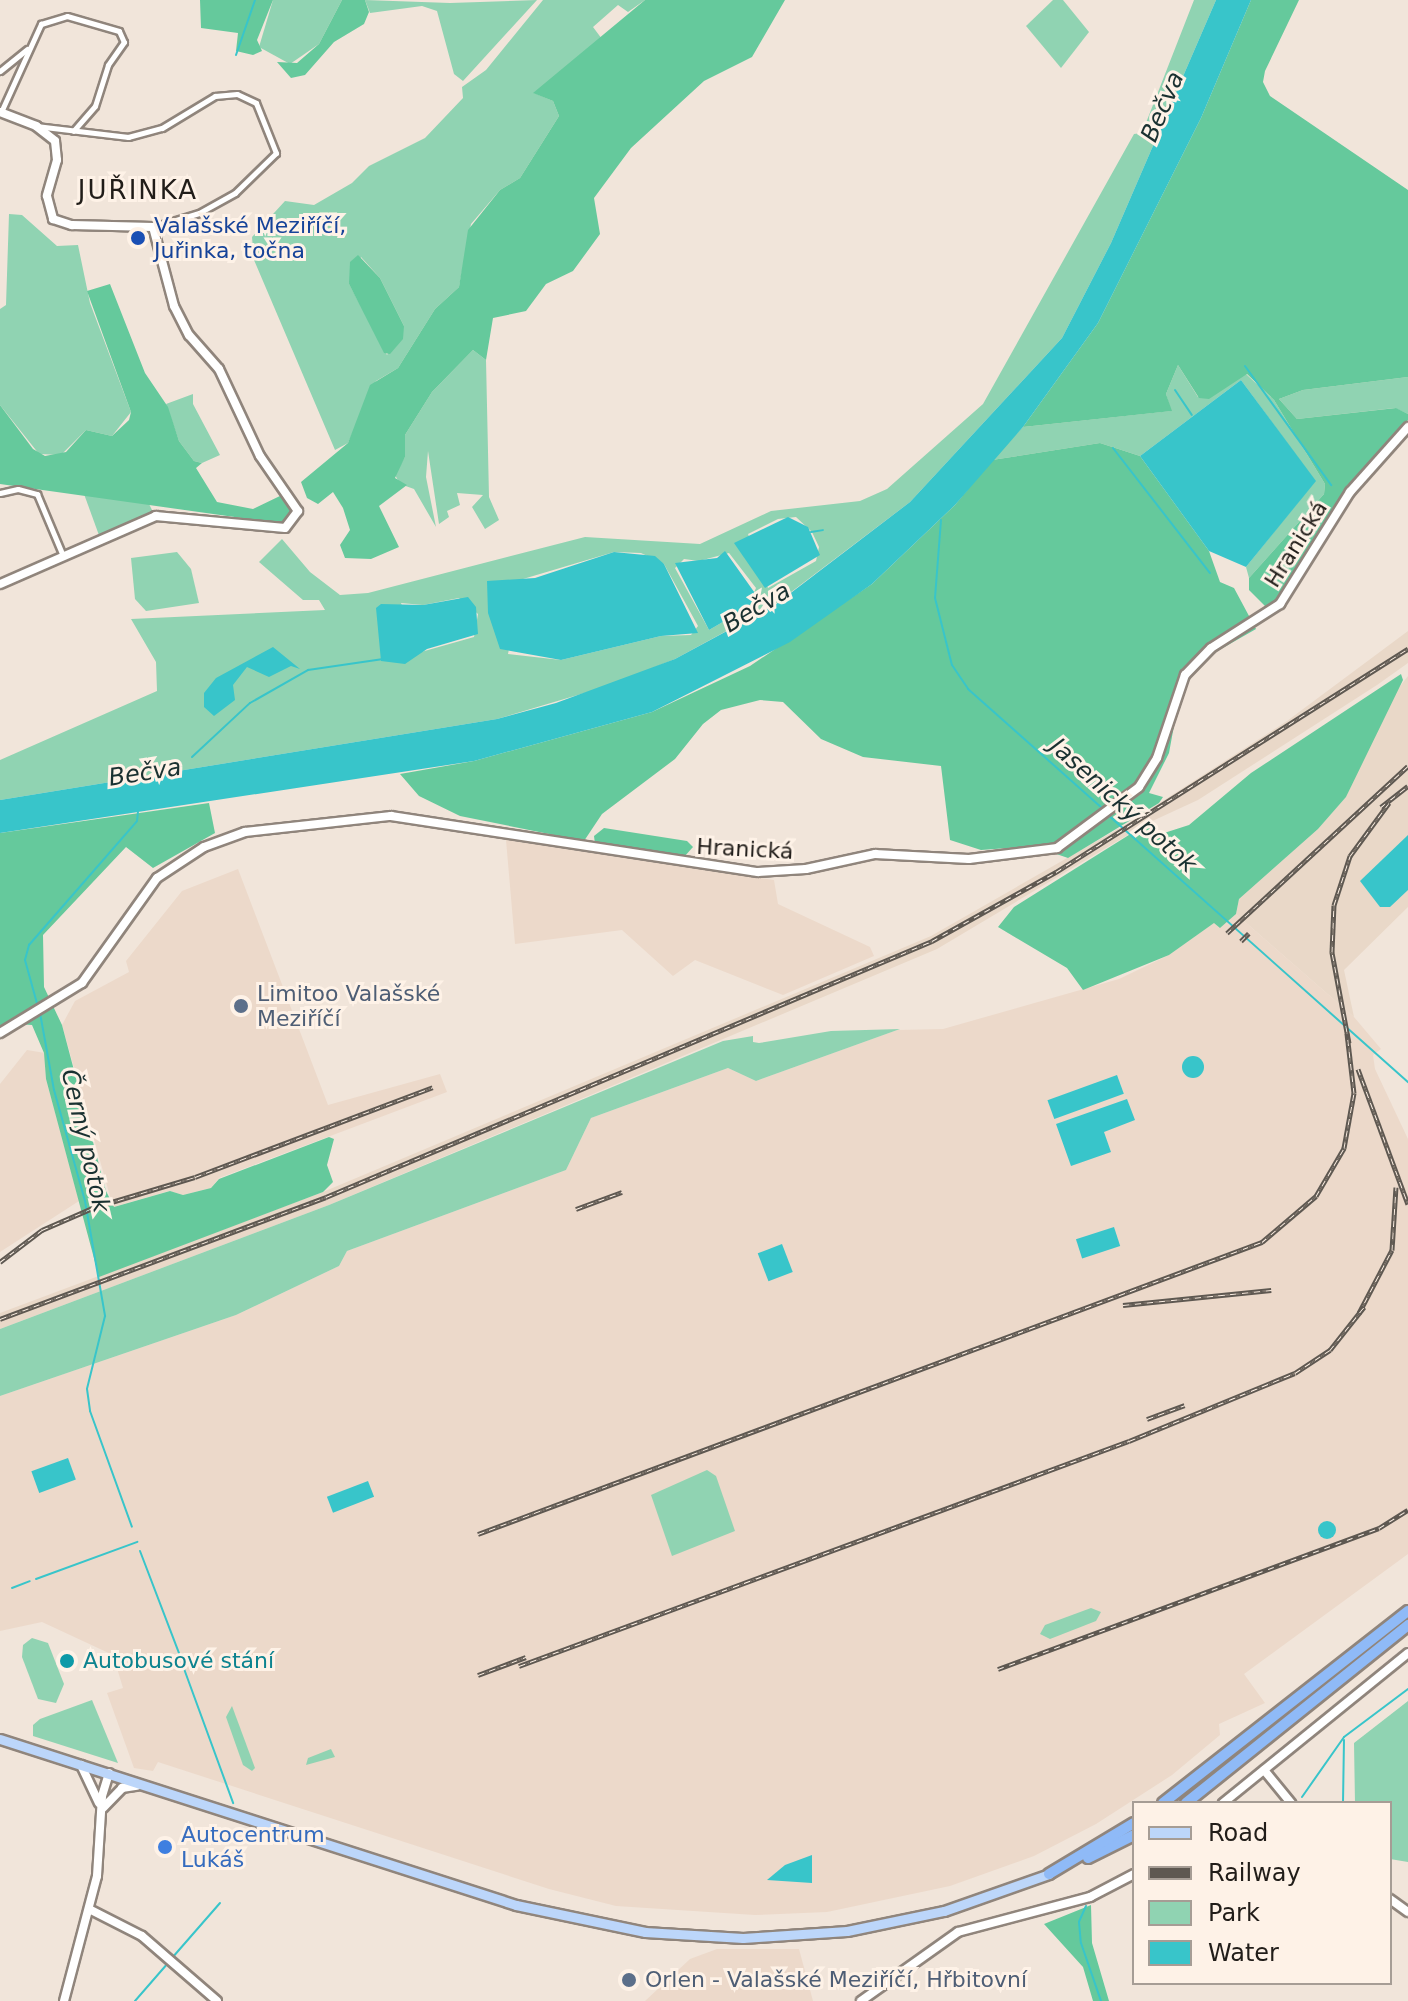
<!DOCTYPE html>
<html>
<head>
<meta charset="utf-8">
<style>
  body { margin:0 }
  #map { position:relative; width:1408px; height:2001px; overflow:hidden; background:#f1e5da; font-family:"DejaVu Sans",sans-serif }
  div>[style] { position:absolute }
  .built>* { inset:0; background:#e9d8c8 }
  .industrial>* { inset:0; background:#ecd9ca }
  .green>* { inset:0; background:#90d3b2 }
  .forest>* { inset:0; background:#65c99c }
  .water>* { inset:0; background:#38c5ca; transform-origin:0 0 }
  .round { border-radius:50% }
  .stream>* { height:2px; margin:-1px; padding:0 1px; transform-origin:1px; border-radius:1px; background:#38c5ca }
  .roads { filter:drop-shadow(2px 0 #90857c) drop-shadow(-2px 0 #90857c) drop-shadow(0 2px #90857c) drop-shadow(0 -2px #90857c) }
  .street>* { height:5px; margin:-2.5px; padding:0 2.5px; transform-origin:2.5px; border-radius:2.5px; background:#fff }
  .secondary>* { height:8px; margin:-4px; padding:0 4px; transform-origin:4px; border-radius:4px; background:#fff }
  .primary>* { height:9px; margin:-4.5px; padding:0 4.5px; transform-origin:4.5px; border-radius:4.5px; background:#bcd6fa }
  .highway>* { height:10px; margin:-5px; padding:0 5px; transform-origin:5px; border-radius:5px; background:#8fbaf7 }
  .rail>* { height:5px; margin-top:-2.5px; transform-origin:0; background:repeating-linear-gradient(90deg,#fef2e7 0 6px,#5e5851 0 12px); box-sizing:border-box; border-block:2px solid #5e5851 }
  .dots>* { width:22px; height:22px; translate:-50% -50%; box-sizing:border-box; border:4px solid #fef2e7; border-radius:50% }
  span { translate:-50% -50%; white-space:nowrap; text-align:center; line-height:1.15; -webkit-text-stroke:6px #fef2e7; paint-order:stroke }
  .transit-label { font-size:22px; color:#164399 }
  .left { translate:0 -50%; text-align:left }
  .street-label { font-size:22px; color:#211d19 }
  .service-label { font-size:22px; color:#4e5e75 }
  .culture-label { font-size:22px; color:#0d838f }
  .shop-label { font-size:22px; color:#366cbe }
  .water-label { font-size:24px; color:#1a3131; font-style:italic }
  .quarter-label { font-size:26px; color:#211d19; letter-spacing:2px }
  .legend { position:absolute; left:1132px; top:1801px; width:260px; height:184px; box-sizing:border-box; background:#fef2e7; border:2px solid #a69d95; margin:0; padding:10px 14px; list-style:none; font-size:24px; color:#211d19 }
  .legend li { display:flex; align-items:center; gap:16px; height:40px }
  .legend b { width:40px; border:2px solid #a69d95 }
</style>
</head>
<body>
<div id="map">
  <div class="built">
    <div style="clip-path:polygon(1408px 631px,1408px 663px,1377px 685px,1198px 800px,1148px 823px,937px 949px,329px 1205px,0 1329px,0 1313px,323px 1192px,931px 936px,1130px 822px,1287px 721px)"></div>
    <div style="clip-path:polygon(1408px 676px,1408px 907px,1344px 970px,1354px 1017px,1236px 914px,1239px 899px,1318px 829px,1346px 797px,1391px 698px)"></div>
  </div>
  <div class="industrial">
    <div style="clip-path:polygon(506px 840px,774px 880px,778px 904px,870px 947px,874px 956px,783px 995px,695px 960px,673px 976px,622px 930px,515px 944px)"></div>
    <div style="clip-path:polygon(238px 869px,328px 1105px,440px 1074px,447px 1092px,219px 1178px,211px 1188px,183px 1195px,169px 1191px,113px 1207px,62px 1025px,75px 1001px,129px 972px,126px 961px,182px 891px)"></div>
    <div style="clip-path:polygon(1236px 914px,1354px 1017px,1381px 1049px,1373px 1055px,1375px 1069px,1408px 1139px,1408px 1554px,1244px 1674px,1265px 1703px,1219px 1724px,1220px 1735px,1172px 1775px,1096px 1824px,1034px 1856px,950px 1886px,827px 1912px,755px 1915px,616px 1906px,549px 1889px,158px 1762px,153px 1771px,134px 1768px,107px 1693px,123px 1688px,113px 1655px,42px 1622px,0 1631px,0 1396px,236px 1315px,339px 1266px,347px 1251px,566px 1170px,591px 1118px,728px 1068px,756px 1081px,897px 1030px,943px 1029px,1119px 979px,1169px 955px,1215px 922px,1220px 928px)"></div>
    <div style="clip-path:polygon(27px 1050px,45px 1053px,46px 1079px,79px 1201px,0 1252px,0 1084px)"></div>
    <div style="clip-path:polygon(717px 1949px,799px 1949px,813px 2001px,645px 2001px,690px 1959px)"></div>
  </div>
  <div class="green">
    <div style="clip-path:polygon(273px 0,342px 0,319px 44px,290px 64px,259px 47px)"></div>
    <div style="clip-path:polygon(365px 0,450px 3px,537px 0,463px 81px,454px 74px,437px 11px,422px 6px,370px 13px)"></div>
    <div style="clip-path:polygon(evenodd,543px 0,645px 0,628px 12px,618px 5px,593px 27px,602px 39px,534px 93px,553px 101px,559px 116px,520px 178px,500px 190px,471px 224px,459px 287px,435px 309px,398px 368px,376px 381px,348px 443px,335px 450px,254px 260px,252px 237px,285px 201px,314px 205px,352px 183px,369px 166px,425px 138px,463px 98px,462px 87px,486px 70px,543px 0,361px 257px,380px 278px,404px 326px,387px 355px,349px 284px,361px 257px)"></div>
    <div style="clip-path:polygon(1053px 0,1063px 0,1089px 32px,1061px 68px,1026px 26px)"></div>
    <div style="clip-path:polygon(evenodd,1194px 0,1216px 0,1111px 243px,1062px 338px,910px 502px,774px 605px,675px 659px,608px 686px,497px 719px,0 800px,0 760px,157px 691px,156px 662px,131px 619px,325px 610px,319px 600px,303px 600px,259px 562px,282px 539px,310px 572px,340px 595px,368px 593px,585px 537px,700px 544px,771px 511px,860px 501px,887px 489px,983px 404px,1134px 134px,1142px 133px,1194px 0,796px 517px,812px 532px,819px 547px,816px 561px,768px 588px,748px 534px,778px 519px,796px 517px,1194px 0,614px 552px,641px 553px,664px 564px,698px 626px,691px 635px,661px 636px,561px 660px,508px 654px,523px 579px,614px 552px,1194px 0,729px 553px,756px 588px,747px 608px,709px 630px,675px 568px,684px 559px,699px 561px,729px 553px,1194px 0,459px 598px,478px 614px,474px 637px,421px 652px,401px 603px,423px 605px,459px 598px)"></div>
    <div style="clip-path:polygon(9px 214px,22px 215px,57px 246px,78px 245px,90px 303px,131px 412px,112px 436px,86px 430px,61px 455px,39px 454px,0 405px,0 309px,6px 305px)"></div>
    <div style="clip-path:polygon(473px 350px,486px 360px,489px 497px,499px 520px,485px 529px,472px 507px,483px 495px,457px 493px,460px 505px,447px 511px,449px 517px,439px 524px,428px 451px,426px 477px,436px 527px,414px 489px,400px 484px,395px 475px,405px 457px,405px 435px,432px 392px)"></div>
    <div style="clip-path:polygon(1178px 365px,1198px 397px,1246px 374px,1274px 400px,1325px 484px,1324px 494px,1249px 578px,1246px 567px,1315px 481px,1241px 380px,1140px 456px,1100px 443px,992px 460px,1023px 427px,1171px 411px,1166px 394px)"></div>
    <div style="clip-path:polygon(1408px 377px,1408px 414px,1395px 408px,1297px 419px,1279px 399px,1303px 390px)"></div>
    <div style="clip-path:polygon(193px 394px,193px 404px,220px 455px,202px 463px,194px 461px,179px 441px,166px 404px)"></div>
    <div style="clip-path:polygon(84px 494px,149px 504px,154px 514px,100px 538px)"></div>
    <div style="clip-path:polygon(177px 552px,191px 569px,199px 603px,146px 611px,135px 599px,131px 558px)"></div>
    <div style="clip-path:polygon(900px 1029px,756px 1081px,728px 1068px,591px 1118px,566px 1170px,347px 1251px,339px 1266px,236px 1315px,0 1396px,0 1329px,329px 1205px,723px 1041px,753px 1036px,753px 1042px,759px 1043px,831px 1031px)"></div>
    <div style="clip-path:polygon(707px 1470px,716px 1476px,735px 1531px,672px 1556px,651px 1495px)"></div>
    <div style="clip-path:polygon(1091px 1608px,1101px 1612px,1096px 1621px,1050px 1639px,1040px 1634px,1045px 1625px)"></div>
    <div style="clip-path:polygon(32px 1638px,48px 1643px,64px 1684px,56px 1703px,38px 1699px,22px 1657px,23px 1645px)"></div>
    <div style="clip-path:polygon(92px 1700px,118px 1763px,33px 1736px,33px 1725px,40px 1719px)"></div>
    <div style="clip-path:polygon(1408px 1701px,1408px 1862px,1390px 1859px,1390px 1803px,1355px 1803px,1354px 1743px)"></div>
    <div style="clip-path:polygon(232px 1706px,255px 1768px,252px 1771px,243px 1765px,226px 1717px)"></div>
    <div style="clip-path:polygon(331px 1749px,335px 1757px,306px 1765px,308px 1758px)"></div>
  </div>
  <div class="forest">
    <div style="clip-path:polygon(200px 0,273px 0,257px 40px,262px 51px,253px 55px,236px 51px,238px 33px,201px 28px)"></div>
    <div style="clip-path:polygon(342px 0,365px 0,369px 12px,364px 24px,334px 42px,305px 75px,291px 78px,277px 62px,297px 63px,319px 44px)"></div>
    <div style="clip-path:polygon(645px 0,785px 0,752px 57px,704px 81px,631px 148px,594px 198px,600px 234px,573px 271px,546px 284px,526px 311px,493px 318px,486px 360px,473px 350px,432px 392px,405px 435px,405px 457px,395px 478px,407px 485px,379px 506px,399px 547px,371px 559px,345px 558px,340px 545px,350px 530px,343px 508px,333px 492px,318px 504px,307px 498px,301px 482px,348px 443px,370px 385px,398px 368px,435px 309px,459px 287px,468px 230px,500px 190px,520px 178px,559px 116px,553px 101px,533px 93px)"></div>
    <div style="clip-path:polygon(1251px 0,1299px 0,1265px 71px,1263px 82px,1270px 96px,1408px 190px,1408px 377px,1303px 390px,1279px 399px,1297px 419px,1396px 408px,1408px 414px,1408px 420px,1365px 467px,1278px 602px,1268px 609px,1249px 590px,1249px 578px,1324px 494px,1325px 484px,1274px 400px,1247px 374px,1209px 399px,1199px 398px,1178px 365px,1166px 394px,1172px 411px,1023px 427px,1098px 323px,1201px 118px)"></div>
    <div style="clip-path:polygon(358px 255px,380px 278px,404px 326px,403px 339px,390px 354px,384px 353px,349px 284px,350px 262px)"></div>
    <div style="clip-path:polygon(110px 284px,145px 373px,168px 407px,179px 441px,194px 461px,202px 463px,196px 468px,217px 502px,253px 509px,282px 495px,292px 512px,284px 524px,0 484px,0 405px,33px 449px,45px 456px,66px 452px,86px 430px,112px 436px,129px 420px,131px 412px,87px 291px)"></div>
    <div style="clip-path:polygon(1100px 443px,1140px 456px,1209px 551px,1220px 582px,1234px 588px,1256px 629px,1207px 657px,1190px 678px,1178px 704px,1169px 753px,1149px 793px,1163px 797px,1159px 803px,1068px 858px,1033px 846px,981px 850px,950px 840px,941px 766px,863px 757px,821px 739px,783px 702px,760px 700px,721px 710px,703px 724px,675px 759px,602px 814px,584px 841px,460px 816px,419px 796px,400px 774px,474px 761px,652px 712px,750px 666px,872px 584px,955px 505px,992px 460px)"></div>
    <div style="clip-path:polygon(1401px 674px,1403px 680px,1346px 797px,1318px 829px,1239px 899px,1236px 914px,1220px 928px,1214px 923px,1169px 955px,1083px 990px,1067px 968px,998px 927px,1014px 907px,1148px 823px,1161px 834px,1189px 825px,1251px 773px)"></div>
    <div style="clip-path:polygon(209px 803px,215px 833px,153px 868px,126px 847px,43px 935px,44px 987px,62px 1025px,106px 1191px,114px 1207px,170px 1191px,183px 1195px,211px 1188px,219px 1179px,329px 1137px,334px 1139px,327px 1165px,333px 1182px,323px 1192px,99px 1277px,46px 1079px,44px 1053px,32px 1025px,17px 1024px,0 1038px,0 833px)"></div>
    <div style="clip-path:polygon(604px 828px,687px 841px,693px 847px,684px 857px,595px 844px,594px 836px)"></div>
    <div style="clip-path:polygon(1091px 1905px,1092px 1943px,1109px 2001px,1093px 2001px,1083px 1967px,1044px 1924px)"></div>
  </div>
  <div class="water">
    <div style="clip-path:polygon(1216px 0,1251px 0,1201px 118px,1098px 323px,1023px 427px,955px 505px,872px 584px,790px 642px,652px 712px,474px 761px,0 833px,0 800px,497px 719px,556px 703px,675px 659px,775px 605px,910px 502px,1062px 338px,1111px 243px)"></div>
    <div style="clip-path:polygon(1241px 380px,1316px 481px,1246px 567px,1209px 551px,1140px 456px)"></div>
    <div style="clip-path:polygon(788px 517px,808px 527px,820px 555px,765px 588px,734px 543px)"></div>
    <div style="clip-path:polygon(725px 551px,757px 596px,747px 608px,709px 630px,675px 563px,717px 558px)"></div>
    <div style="clip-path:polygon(614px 552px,655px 556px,664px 564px,698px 633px,661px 636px,561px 660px,500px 649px,488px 613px,487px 581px,535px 578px)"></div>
    <div style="clip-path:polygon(468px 597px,476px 607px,478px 634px,427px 649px,405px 664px,381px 661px,376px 608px,381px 604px,423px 605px)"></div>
    <div style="clip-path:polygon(273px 647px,300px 669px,291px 666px,269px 677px,247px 667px,233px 685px,235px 700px,214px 716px,204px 707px,204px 693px,216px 678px)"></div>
    <div style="clip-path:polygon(1408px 835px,1408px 890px,1390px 907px,1380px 907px,1360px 881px)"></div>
    <div class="round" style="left:1182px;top:1056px;width:22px;height:22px"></div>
    <div style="left:1117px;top:1075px;width:20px;height:74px;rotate:70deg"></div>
    <div style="clip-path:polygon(1127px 1099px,1135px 1120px,1104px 1132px,1111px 1152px,1071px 1166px,1056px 1124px)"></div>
    <div style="left:1114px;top:1227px;width:20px;height:40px;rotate:72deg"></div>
    <div style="left:782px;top:1244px;width:30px;height:26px;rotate:69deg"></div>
    <div style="left:68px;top:1458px;width:23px;height:39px;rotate:70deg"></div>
    <div style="left:368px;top:1481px;width:17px;height:44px;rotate:69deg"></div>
    <div class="round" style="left:1318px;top:1521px;width:18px;height:18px"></div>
    <div style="clip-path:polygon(812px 1855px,812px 1883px,767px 1880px,785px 1865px)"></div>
  </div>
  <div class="stream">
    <div style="left:236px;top:55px;width:58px;rotate:-70.9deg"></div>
    <div style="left:1245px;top:366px;width:147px;rotate:54.1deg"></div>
    <div style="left:1175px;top:390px;width:30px;rotate:56deg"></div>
    <div style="left:1113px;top:448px;width:158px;rotate:52.2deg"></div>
    <div style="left:941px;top:520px;width:78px;rotate:94.4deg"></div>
    <div style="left:935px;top:598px;width:69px;rotate:75.8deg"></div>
    <div style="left:952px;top:665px;width:29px;rotate:56deg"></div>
    <div style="left:968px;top:689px;width:181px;rotate:41.6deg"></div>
    <div style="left:811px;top:532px;width:12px;rotate:-9deg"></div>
    <div style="left:192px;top:757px;width:79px;rotate:-43deg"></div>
    <div style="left:250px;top:703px;width:67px;rotate:-29.6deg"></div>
    <div style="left:308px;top:670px;width:76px;rotate:-8.3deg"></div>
    <div style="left:1107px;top:814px;width:403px;rotate:41.7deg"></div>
    <div style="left:38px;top:1007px;width:49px;rotate:-105.5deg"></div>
    <div style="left:25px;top:960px;width:16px;rotate:-75deg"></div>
    <div style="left:29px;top:945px;width:164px;rotate:-48.9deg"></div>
    <div style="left:137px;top:821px;width:9px;rotate:-84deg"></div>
    <div style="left:40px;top:1013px;width:78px;rotate:79.7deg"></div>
    <div style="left:54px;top:1090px;width:115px;rotate:74.4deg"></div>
    <div style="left:85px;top:1201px;width:117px;rotate:80.1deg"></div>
    <div style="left:105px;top:1316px;width:75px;rotate:103.9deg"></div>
    <div style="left:87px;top:1389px;width:22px;rotate:82deg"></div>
    <div style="left:90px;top:1411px;width:123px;rotate:70.1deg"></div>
    <div style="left:140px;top:1551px;width:112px;rotate:69.1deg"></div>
    <div style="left:36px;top:1579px;width:108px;rotate:-20.1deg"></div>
    <div style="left:12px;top:1588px;width:19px;rotate:-21deg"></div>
    <div style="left:183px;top:1666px;width:146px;rotate:69.9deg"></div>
    <div style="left:1302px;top:1797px;width:73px;rotate:-55deg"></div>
    <div style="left:1344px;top:1737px;width:80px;rotate:-36.9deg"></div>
    <div style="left:1343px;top:1803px;width:63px;rotate:-89.1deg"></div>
    <div style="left:1086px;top:1906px;width:17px;rotate:114deg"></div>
    <div style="left:1079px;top:1922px;width:21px;rotate:85deg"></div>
    <div style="left:1081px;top:1943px;width:61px;rotate:71deg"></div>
    <div style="left:172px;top:1958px;width:73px;rotate:-48.9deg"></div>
    <div style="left:135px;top:2001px;width:50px;rotate:-49deg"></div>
  </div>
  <div class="roads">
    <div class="street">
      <div style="left:0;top:71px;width:35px;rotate:-39deg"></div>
      <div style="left:1px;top:112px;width:97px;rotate:-65.6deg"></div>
      <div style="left:41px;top:24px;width:27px;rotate:-17deg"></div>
      <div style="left:67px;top:16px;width:54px;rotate:16.1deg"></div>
      <div style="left:119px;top:31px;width:12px;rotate:66deg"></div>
      <div style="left:124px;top:42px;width:28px;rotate:125deg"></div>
      <div style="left:108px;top:65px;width:43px;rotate:107.6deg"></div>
      <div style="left:95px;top:106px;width:33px;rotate:131deg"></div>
      <div style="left:36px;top:126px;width:93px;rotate:6.8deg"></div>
      <div style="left:128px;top:137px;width:35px;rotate:-15deg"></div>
      <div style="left:162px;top:128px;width:62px;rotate:-31.1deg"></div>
      <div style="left:215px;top:96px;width:22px;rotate:-5deg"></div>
      <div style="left:237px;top:94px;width:21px;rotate:25deg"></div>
      <div style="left:256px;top:103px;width:54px;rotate:68.2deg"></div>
      <div style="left:276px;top:153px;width:57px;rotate:135.7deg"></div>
      <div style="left:235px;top:193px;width:41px;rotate:150.9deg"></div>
      <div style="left:199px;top:213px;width:48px;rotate:163.1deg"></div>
      <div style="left:0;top:493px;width:18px;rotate:-13deg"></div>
      <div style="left:18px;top:489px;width:20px;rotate:15deg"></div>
      <div style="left:37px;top:494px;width:67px;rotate:67.2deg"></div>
    </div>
    <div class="secondary">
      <div style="left:0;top:112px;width:39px;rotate:21deg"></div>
      <div style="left:36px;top:126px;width:24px;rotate:38deg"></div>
      <div style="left:55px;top:141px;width:19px;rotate:84deg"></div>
      <div style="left:57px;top:160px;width:37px;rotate:106deg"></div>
      <div style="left:47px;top:196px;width:24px;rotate:75deg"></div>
      <div style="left:53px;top:219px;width:20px;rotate:18deg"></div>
      <div style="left:72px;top:225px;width:81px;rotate:1.4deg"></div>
      <div style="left:153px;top:227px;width:82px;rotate:75.1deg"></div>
      <div style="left:174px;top:306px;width:33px;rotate:63deg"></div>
      <div style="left:189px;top:335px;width:45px;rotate:48.6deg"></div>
      <div style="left:219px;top:369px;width:96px;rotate:64.8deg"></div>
      <div style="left:260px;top:456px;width:67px;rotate:55.4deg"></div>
      <div style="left:298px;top:511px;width:21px;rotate:127deg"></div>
      <div style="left:285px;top:528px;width:130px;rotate:-174.7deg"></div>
      <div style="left:156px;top:516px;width:170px;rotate:156.4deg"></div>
      <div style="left:0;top:1033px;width:96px;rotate:-31.4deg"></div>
      <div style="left:82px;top:983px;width:129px;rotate:-54.5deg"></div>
      <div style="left:157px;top:878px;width:56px;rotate:-33.4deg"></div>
      <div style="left:204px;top:847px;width:44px;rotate:-20.1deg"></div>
      <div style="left:245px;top:832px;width:147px;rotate:-6.3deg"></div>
      <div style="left:391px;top:816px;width:371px;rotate:8.7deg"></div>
      <div style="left:758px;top:872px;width:48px;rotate:-3.6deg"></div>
      <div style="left:806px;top:869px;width:71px;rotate:-12.3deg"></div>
      <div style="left:875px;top:854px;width:94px;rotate:3deg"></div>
      <div style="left:969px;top:859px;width:89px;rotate:-7.1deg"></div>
      <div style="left:1057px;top:848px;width:102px;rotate:-36.6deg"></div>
      <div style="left:1139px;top:787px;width:34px;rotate:-58deg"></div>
      <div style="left:1157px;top:758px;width:88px;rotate:-71.4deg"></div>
      <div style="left:1185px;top:675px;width:37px;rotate:-46deg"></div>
      <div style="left:1211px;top:648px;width:82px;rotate:-32.5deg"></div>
      <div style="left:1280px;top:604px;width:132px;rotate:-58deg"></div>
      <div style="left:1350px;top:492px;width:87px;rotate:-48.3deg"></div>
      <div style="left:81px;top:1765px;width:42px;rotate:64.7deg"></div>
      <div style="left:1264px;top:1770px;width:43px;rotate:50.7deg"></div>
      <div style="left:1223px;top:1803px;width:238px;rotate:-39deg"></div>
      <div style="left:103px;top:1808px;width:28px;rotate:-46deg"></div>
      <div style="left:122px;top:1788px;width:15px;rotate:-8deg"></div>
      <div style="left:1390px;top:1899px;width:22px;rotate:36deg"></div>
      <div style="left:89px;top:1909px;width:59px;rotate:27deg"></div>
      <div style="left:142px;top:1936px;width:99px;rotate:40.9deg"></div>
      <div style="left:64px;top:2001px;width:129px;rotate:-75.2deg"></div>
      <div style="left:97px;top:1876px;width:80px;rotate:-86.4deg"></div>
      <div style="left:102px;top:1796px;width:24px;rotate:-73deg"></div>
      <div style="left:861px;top:2001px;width:119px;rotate:-35.4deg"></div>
      <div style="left:958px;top:1932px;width:137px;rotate:-14.9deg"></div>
      <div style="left:1090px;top:1897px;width:50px;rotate:-27.6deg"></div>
    </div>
    <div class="primary">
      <div style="left:0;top:1739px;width:542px;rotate:17.83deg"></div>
      <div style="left:516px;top:1905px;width:132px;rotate:11.8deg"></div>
      <div style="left:645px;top:1932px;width:98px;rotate:3.5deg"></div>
      <div style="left:743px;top:1938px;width:104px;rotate:-3.9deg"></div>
      <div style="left:847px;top:1931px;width:99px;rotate:-11.7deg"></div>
      <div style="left:944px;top:1911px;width:111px;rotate:-19.4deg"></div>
    </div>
    <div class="highway">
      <div style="left:1163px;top:1803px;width:311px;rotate:-38.1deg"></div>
      <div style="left:1186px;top:1803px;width:285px;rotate:-38.7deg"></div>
      <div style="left:1088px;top:1858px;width:51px;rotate:-26.6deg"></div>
      <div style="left:1049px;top:1874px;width:99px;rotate:-31deg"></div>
    </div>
  </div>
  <div class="rail">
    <div style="left:1381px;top:807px;width:34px;rotate:-38deg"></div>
    <div style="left:1227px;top:933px;width:246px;rotate:-42.7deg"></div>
    <div style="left:1241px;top:941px;width:11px;rotate:-45deg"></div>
    <div style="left:1349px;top:1043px;width:93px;rotate:-100.6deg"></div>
    <div style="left:1332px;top:952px;width:47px;rotate:-87.6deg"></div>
    <div style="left:1334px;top:905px;width:52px;rotate:-71.9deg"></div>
    <div style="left:1350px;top:856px;width:66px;rotate:-53.7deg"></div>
    <div style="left:1358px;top:1069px;width:144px;rotate:69.7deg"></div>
    <div style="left:576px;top:1209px;width:49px;rotate:-20.3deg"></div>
    <div style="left:0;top:1262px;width:53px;rotate:-37.3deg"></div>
    <div style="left:42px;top:1230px;width:58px;rotate:-23.5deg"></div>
    <div style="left:95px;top:1207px;width:104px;rotate:-16.7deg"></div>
    <div style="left:195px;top:1177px;width:254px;rotate:-20.7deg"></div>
    <div style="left:1123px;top:1305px;width:149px;rotate:-5.8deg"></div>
    <div style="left:1359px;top:1313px;width:71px;rotate:-62.4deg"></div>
    <div style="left:1392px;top:1250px;width:63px;rotate:-86.4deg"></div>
    <div style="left:0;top:1319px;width:348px;rotate:-20.5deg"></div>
    <div style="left:326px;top:1197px;width:658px;rotate:-22.9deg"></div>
    <div style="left:932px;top:941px;width:142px;rotate:-29.1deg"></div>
    <div style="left:1056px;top:872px;width:417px;rotate:-32.4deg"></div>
    <div style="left:1147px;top:1419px;width:40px;rotate:-20.2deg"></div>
    <div style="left:478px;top:1534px;width:837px;rotate:-20.43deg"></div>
    <div style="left:1262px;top:1242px;width:71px;rotate:-40.4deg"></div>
    <div style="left:1316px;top:1196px;width:56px;rotate:-59.7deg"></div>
    <div style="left:1344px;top:1148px;width:56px;rotate:-79.7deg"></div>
    <div style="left:1354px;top:1093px;width:60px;rotate:-96.7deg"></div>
    <div style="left:519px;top:1666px;width:650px;rotate:-20.25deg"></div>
    <div style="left:1129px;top:1441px;width:179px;rotate:-22.3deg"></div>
    <div style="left:1295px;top:1373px;width:42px;rotate:-33.3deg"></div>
    <div style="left:1330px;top:1350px;width:55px;rotate:-51.7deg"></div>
    <div style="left:998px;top:1669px;width:406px;rotate:-20.3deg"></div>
    <div style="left:1379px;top:1528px;width:34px;rotate:-32deg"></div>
    <div style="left:478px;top:1675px;width:51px;rotate:-20.6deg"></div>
  </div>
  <div class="dots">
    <div style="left:138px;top:238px;background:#1a4fb4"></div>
    <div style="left:241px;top:1006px;background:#5c6f8a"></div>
    <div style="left:67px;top:1661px;background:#0f9aa8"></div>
    <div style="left:165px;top:1847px;background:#3f7fe0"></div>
    <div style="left:629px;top:1980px;background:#5c6f8a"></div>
  </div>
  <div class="transit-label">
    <span class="left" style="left:154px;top:238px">Valašské Meziříčí,<br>Juřinka, točna</span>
  </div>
  <div class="street-label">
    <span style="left:1296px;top:544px;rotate:-58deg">Hranická</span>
    <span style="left:745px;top:849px;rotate:3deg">Hranická</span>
  </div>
  <div class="service-label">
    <span class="left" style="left:257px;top:1006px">Limitoo Valašské<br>Meziříčí</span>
    <span class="left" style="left:645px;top:1980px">Orlen - Valašské Meziříčí, Hřbitovní</span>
  </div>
  <div class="culture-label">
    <span class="left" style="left:83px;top:1661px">Autobusové stání</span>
  </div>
  <div class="shop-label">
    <span class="left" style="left:181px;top:1847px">Autocentrum<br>Lukáš</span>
  </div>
  <div class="water-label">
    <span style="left:1163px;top:107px;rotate:-67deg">Bečva</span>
    <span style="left:757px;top:608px;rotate:-31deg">Bečva</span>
    <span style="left:145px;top:773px;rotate:-9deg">Bečva</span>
    <span style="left:1123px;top:806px;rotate:42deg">Jasenický potok</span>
    <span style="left:85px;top:1141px;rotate:77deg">Černý potok</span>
  </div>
  <div class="quarter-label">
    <span style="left:138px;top:191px">JUŘINKA</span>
  </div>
  <ul class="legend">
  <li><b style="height:10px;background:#bcd6fa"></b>Road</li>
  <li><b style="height:10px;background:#5e5851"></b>Railway</li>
  <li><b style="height:22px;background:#90d3b2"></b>Park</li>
  <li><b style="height:22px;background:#38c5ca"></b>Water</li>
  </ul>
</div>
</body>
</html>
